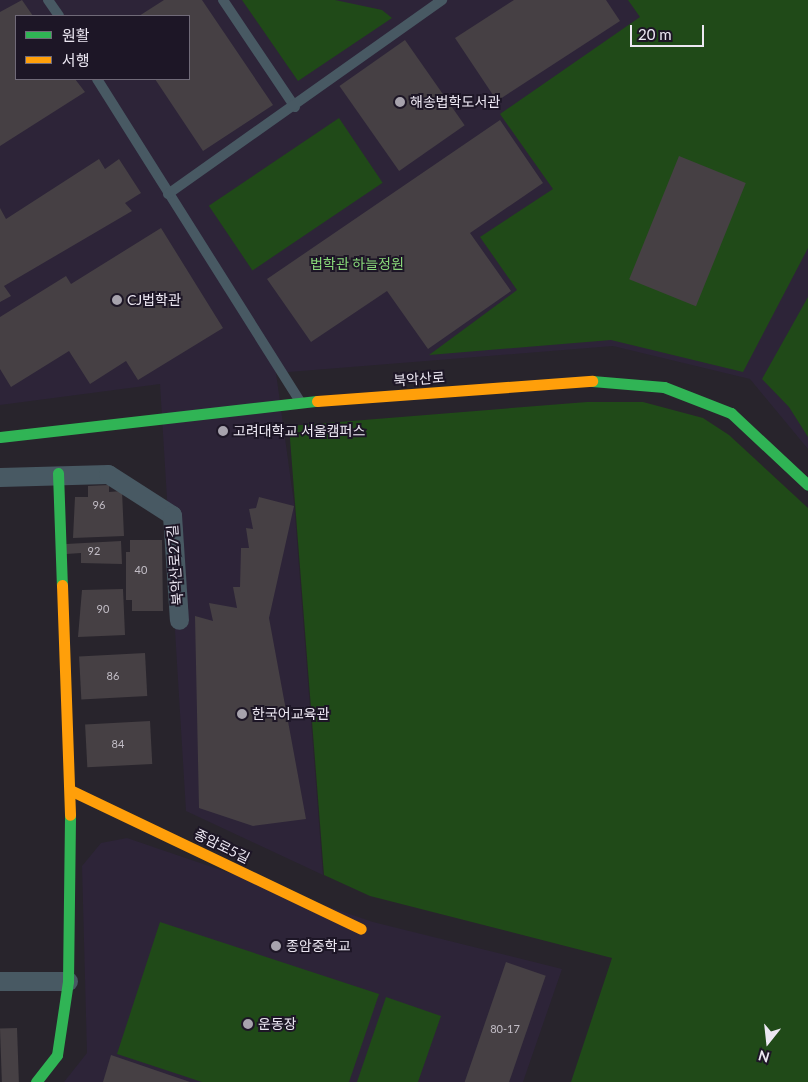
<!DOCTYPE html>
<html>
<head>
<meta charset="utf-8">
<style>
  body { margin:0 }
  #map { position:relative; width:808px; height:1082px; overflow:hidden; background:#28242c; font-family:Lato,"Noto Sans KR",sans-serif }
  div>[style] { position:absolute }
  .built>* { inset:0; background:#2d2438 }
  .green>* { inset:0; background:#204a18; transform-origin:0 0 }
  .building>* { inset:0; background:#464044; transform-origin:0 0 }
  .lane>* { height:10px; margin:-5px; padding:0 5px; transform-origin:5px; border-radius:5px; background:#485963 }
  .street>* { height:19px; margin:-9.5px; padding:0 9.5px; transform-origin:9.5px; border-radius:9.5px; background:#485963 }
  .fast>* { height:11px; margin:-5.5px; padding:0 5.5px; transform-origin:5.5px; border-radius:5.5px; background:#30b455 }
  .slow>* { height:11px; margin:-5.5px; padding:0 5.5px; transform-origin:5.5px; border-radius:5.5px; background:#ff9f0a }
  .dots>* { width:14px; height:14px; translate:-50% -50%; box-sizing:border-box; border:2px solid #1d1626; border-radius:50% }
  span { translate:-50% -50%; white-space:nowrap; text-align:center; line-height:1.15; -webkit-text-stroke:4px #1d1626; paint-order:stroke }
  .number-label { font-size:11px; color:#c2bdc6 }
  .number-label span { -webkit-text-stroke-width:0 }
  .poi-label { font-size:14px; color:#ece7f2 }
  .left { translate:0 -50%; text-align:left }
  .park-label { font-size:14px; color:#88d779 }
  .street-label { font-size:14px; color:#ece7f2 }
  .legend { position:absolute; left:15px; top:15px; width:175px; height:65px; box-sizing:border-box; background:#1d1626; border:1px solid #706a78; margin:0; padding:6px 9px; list-style:none; font-size:15px; color:#ece7f2 }
  .legend li { display:flex; align-items:center; gap:10px; height:25px }
  .legend b { width:25px; border:1px solid #706a78 }
  .north { position:absolute; left:743px; top:1017px; width:50px; height:50px; -webkit-text-stroke:4px #1d1626; paint-order:stroke; rotate:196deg; font-size:14px; font-weight:700; line-height:20px; text-align:center; color:#ece7f2 }
  .north::after { content:''; display:block; margin:auto; width:18px; height:22px; background:#ece7f2; clip-path:polygon(50% 0,100% 100%,50% 72%,0 100%) }
  .scale { position:absolute; left:630px; top:25px; width:74px; height:22px; box-sizing:border-box; border:2px solid #ece7f2; border-top:0; padding-left:6px; font-size:15px; line-height:18px; white-space:nowrap; color:#ece7f2; -webkit-text-stroke:4px #1d1626; paint-order:stroke }
</style>
</head>
<body>
<div id="map">
  <div class="built">
    <div style="clip-path:polygon(evenodd,0 0,808px 0,808px 449px,750px 379px,613px 346px,276px 373px,294px 503px,323px 875px,186px 811px,160px 384px,0 405px,0 0,16px 16px,189px 16px,189px 79px,16px 79px,16px 16px)"></div>
    <div style="clip-path:polygon(127px 838px,373px 922px,562px 969px,523px 1082px,64px 1082px,87px 1053px,82px 866px,101px 843px)"></div>
  </div>
  <div class="green">
    <div style="clip-path:polygon(242px 0,335px 0,382px 10px,392px 18px,298px 81px)"></div>
    <div style="clip-path:polygon(628px 0,808px 0,808px 248px,743px 372px,611px 340px,429px 355px,517px 290px,480px 237px,553px 189px,500px 114px,640px 17px)"></div>
    <div style="left:339px;top:118px;width:78px;height:157px;rotate:56deg"></div>
    <div style="clip-path:polygon(808px 297px,808px 437px,789px 407px,762px 379px)"></div>
    <div style="clip-path:polygon(587px 402px,643px 402px,703px 418px,729px 435px,808px 508px,808px 1082px,571px 1082px,612px 958px,370px 896px,324px 875px,289px 426px)"></div>
    <div style="clip-path:polygon(160px 922px,379px 994px,349px 1082px,202px 1082px,117px 1054px)"></div>
    <div style="clip-path:polygon(386px 997px,441px 1016px,418px 1082px,357px 1082px)"></div>
  </div>
  <div class="building">
    <div style="clip-path:polygon(22px 0,33px 16px,16px 16px,16px 79px,75px 79px,85px 92px,0 146px,0 12px)"></div>
    <div style="clip-path:polygon(164px 0,202px 0,273px 105px,203px 151px,155px 79px,189px 79px,189px 16px,139px 16px)"></div>
    <div style="clip-path:polygon(514px 0,606px 0,620px 21px,497px 101px,455px 38px)"></div>
    <div style="left:405px;top:40px;width:104px;height:80px;rotate:55deg"></div>
    <div style="clip-path:polygon(500px 120px,543px 183px,470px 233px,511px 291px,428px 349px,387px 291px,311px 342px,267px 279px)"></div>
    <div style="left:679px;top:156px;width:72px;height:133px;rotate:22deg"></div>
    <div style="clip-path:polygon(99px 159px,105px 169px,119px 159px,141px 193px,125px 203px,132px 211px,4px 286px,11px 296px,0 302px,0 208px,6px 219px)"></div>
    <div style="clip-path:polygon(161px 228px,223px 328px,138px 380px,126px 361px,90px 384px,69px 351px,11px 387px,0 369px,0 317px,66px 276px,71px 284px)"></div>
    <div style="clip-path:polygon(109px 485px,109px 492px,122px 491px,124px 536px,73px 538px,75px 497px,88px 497px,88px 486px)"></div>
    <div style="clip-path:polygon(259px 497px,294px 506px,269px 618px,306px 819px,253px 826px,199px 808px,195px 616px,213px 621px,209px 603px,237px 608px,233px 587px,240px 587px,241px 548px,249px 548px,246px 528px,253px 529px,249px 509px,256px 508px)"></div>
    <div style="clip-path:polygon(130px 540px,162px 540px,163px 611px,132px 611px,132px 600px,126px 600px,126px 552px,130px 552px)"></div>
    <div style="clip-path:polygon(121px 541px,122px 564px,81px 563px,81px 553px,66px 554px,66px 544px)"></div>
    <div style="clip-path:polygon(123px 589px,125px 635px,78px 637px,82px 590px)"></div>
    <div style="left:145px;top:653px;width:43px;height:66px;rotate:87deg"></div>
    <div style="left:150px;top:721px;width:43px;height:65px;rotate:87deg"></div>
    <div style="left:506px;top:962px;width:42px;height:127px;rotate:19deg"></div>
    <div style="left:17px;top:1028px;width:54px;height:17px;rotate:88deg"></div>
    <div style="clip-path:polygon(111px 1055px,190px 1082px,103px 1082px)"></div>
  </div>
  <div class="lane">
    <div style="left:48px;top:0;width:19px;rotate:55deg"></div>
    <div style="left:223px;top:0;width:129px;rotate:56.1deg"></div>
    <div style="left:97px;top:79px;width:381px;rotate:57.8deg"></div>
    <div style="left:168px;top:194px;width:336px;rotate:-35.3deg"></div>
  </div>
  <div class="street">
    <div style="left:0;top:477px;width:108px;rotate:-1.6deg"></div>
    <div style="left:108px;top:474px;width:76px;rotate:32.6deg"></div>
    <div style="left:172px;top:515px;width:105px;rotate:86.2deg"></div>
    <div style="left:0;top:981px;width:68px"></div>
  </div>
  <div class="fast">
    <div style="left:592px;top:381px;width:72px;rotate:4.8deg"></div>
    <div style="left:664px;top:387px;width:72px;rotate:21.2deg"></div>
    <div style="left:731px;top:413px;width:105px;rotate:43.1deg"></div>
    <div style="left:0;top:437px;width:319px;rotate:-6.5deg"></div>
    <div style="left:58px;top:473px;width:112px;rotate:88deg"></div>
    <div style="left:36px;top:1082px;width:34px;rotate:-52deg"></div>
    <div style="left:57px;top:1055px;width:75px;rotate:-81.5deg"></div>
    <div style="left:68px;top:981px;width:166px;rotate:-89.3deg"></div>
  </div>
  <div class="slow">
    <div style="left:317px;top:401px;width:276px;rotate:-4.2deg"></div>
    <div style="left:62px;top:585px;width:230px;rotate:88deg"></div>
    <div style="left:70px;top:790px;width:322px;rotate:25.5deg"></div>
  </div>
  <div class="dots">
    <div style="left:400px;top:102px;background:#a7a3ad"></div>
    <div style="left:117px;top:300px;background:#a7a3ad"></div>
    <div style="left:223px;top:431px;background:#a7a3ad"></div>
    <div style="left:242px;top:714px;background:#a7a3ad"></div>
    <div style="left:276px;top:946px;background:#a7a3ad"></div>
    <div style="left:248px;top:1024px;background:#a7a3ad"></div>
  </div>
  <div class="number-label">
    <span style="left:99px;top:505px">96</span>
    <span style="left:94px;top:551px">92</span>
    <span style="left:141px;top:570px">40</span>
    <span style="left:103px;top:609px">90</span>
    <span style="left:113px;top:676px">86</span>
    <span style="left:118px;top:744px">84</span>
    <span style="left:505px;top:1029px">80-17</span>
  </div>
  <div class="poi-label">
    <span class="left" style="left:410px;top:102px">해송법학도서관</span>
    <span class="left" style="left:127px;top:300px">CJ법학관</span>
    <span class="left" style="left:233px;top:431px">고려대학교 서울캠퍼스</span>
    <span class="left" style="left:252px;top:714px">한국어교육관</span>
    <span class="left" style="left:286px;top:946px">종암중학교</span>
    <span class="left" style="left:258px;top:1024px">운동장</span>
  </div>
  <div class="park-label">
    <span style="left:357px;top:264px">법학관 하늘정원</span>
  </div>
  <div class="street-label">
    <span style="left:419px;top:379px;rotate:-4deg">북악산로</span>
    <span style="left:175px;top:565px;rotate:-94deg">북악산로27길</span>
    <span style="left:222px;top:846px;rotate:26deg">종암로5길</span>
  </div>
  <ul class="legend">
  <li><b style="height:6px;background:#30b455"></b>원활</li>
  <li><b style="height:6px;background:#ff9f0a"></b>서행</li>
  </ul>
  <div class="north">N</div>
  <div class="scale">20 m</div>
</div>
</body>
</html>
